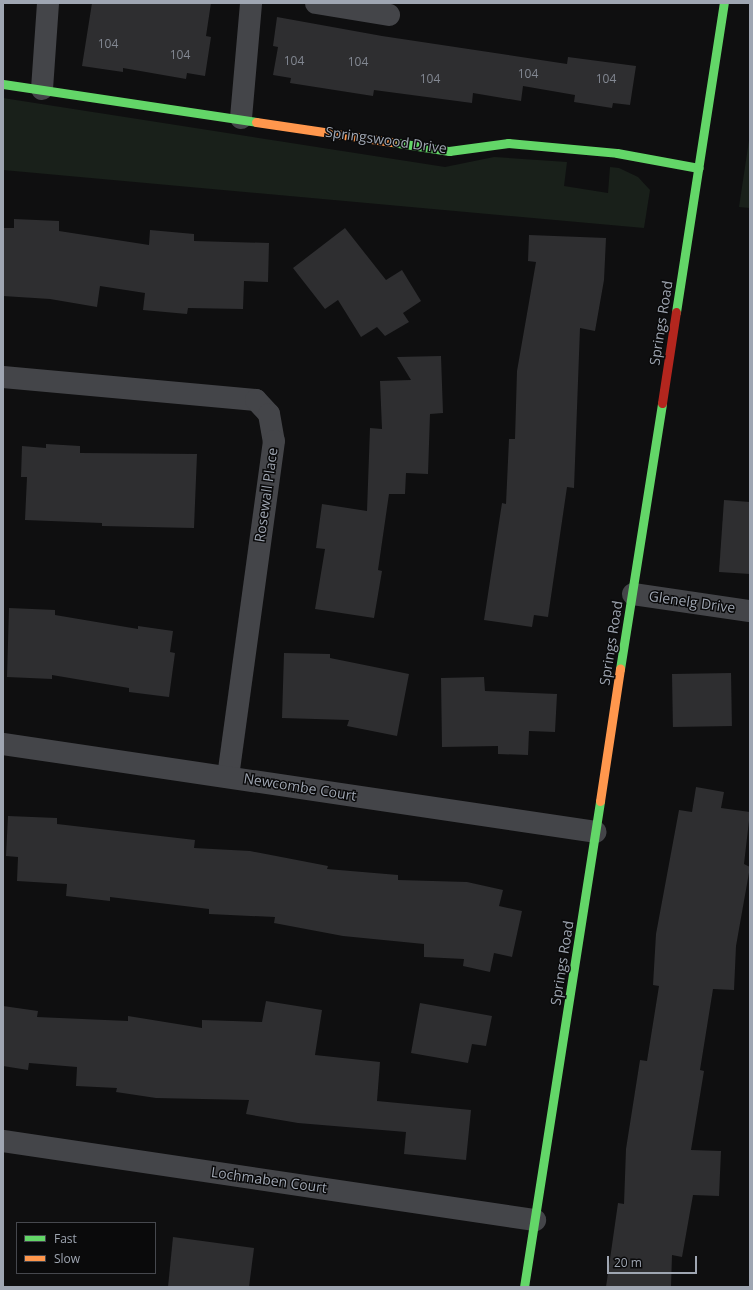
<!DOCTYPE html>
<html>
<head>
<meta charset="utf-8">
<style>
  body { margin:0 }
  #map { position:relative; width:753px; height:1290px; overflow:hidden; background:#0f0f10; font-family:"Open Sans",sans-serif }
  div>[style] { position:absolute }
  .green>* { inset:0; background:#19201a }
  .building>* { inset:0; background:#2e2e30; transform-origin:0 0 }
  .street>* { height:22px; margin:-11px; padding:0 11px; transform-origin:11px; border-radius:11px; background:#444549 }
  .fast>* { height:9px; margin:-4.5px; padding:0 4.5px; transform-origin:4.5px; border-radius:4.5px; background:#63d668 }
  .slow>* { height:9px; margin:-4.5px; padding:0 4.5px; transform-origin:4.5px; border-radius:4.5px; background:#ff974d }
  .jam>* { height:9px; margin:-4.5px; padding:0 4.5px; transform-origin:4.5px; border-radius:4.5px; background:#b3261e }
  span { translate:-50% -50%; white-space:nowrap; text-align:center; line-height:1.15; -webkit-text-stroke:3px #0a0a0b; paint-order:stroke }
  .number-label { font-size:12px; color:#838892 }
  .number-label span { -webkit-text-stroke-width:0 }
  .street-label { font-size:14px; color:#9fa6b2 }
  .frame { position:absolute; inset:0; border:4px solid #9fa6b2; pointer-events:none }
  .legend { position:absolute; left:16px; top:1222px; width:140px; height:52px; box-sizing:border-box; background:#0a0a0b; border:1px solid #46484e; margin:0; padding:5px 7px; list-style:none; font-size:12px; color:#9fa6b2 }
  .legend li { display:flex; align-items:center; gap:8px; height:20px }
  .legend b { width:20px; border:1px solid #46484e }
  .scale { position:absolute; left:607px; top:1256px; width:90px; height:18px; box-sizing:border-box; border:2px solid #9fa6b2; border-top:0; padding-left:5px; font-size:12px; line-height:14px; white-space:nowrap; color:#9fa6b2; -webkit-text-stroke:3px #0a0a0b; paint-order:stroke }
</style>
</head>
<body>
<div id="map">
  <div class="green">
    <div style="clip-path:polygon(3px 98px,445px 167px,494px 157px,567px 162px,564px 186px,608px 193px,610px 167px,619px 168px,638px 177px,650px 190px,644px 228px,3px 170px)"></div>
    <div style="clip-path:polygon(750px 134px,750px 208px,739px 207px)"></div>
  </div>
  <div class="building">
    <div style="clip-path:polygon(92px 3px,211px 3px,206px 36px,211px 37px,205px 76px,187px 73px,186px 79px,123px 68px,123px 72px,82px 66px)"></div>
    <div style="clip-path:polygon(277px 17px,382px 36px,567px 64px,568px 57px,636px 66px,630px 105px,613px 103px,612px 108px,574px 102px,575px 95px,523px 86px,521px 101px,473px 93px,472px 103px,374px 90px,373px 96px,290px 83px,291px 78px,273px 75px,278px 47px,273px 46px)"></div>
    <div style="clip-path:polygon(14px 219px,59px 221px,59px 231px,149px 245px,150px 230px,194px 234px,194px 241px,269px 243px,268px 282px,244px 281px,243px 309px,188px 308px,187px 314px,143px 310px,145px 293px,100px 286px,97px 307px,50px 299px,3px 296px,3px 228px,14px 228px)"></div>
    <div style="clip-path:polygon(345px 228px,386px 280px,402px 270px,421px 301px,403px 313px,409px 322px,385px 336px,377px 327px,361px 337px,338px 300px,325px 309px,293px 268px)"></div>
    <div style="clip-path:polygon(529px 235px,606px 238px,604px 280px,595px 331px,580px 328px,574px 488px,567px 487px,548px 617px,534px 615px,532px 627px,484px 620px,502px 503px,506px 504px,509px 439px,515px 439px,517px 371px,536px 262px,528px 261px)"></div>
    <div style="clip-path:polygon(441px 356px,443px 413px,430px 414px,428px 474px,406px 473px,405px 494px,389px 494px,378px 570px,382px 571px,374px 618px,315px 609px,325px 549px,316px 548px,322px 504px,367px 511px,370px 428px,382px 429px,380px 381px,411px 380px,397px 357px)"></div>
    <div style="clip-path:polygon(46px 444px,80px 446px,80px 453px,197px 454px,194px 528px,102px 526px,102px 523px,25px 520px,27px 477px,21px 477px,22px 446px,46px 448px)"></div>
    <div style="clip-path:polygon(724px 500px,750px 502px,750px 574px,719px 572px)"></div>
    <div style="clip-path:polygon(9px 608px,55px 610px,55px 615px,138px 629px,138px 626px,173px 631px,170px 652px,175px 653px,169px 697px,129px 692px,129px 688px,52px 675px,52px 679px,7px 677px)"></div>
    <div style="clip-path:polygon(284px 653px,330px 654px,330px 658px,409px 674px,397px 736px,347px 726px,349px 720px,282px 718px)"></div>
    <div style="left:731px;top:673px;width:53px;height:59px;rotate:89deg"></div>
    <div style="clip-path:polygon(484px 677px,485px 691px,557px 694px,555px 732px,529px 731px,528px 755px,498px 754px,498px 746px,442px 747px,441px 678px)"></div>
    <div style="clip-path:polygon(696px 787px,724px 792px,721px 808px,750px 812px,744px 864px,750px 867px,736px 946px,734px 990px,713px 989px,700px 1070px,704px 1071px,691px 1150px,721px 1151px,719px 1196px,693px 1195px,682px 1257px,672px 1255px,671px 1287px,606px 1287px,618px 1203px,624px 1204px,626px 1149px,640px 1060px,647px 1061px,659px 986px,653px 985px,656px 934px,679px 810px,692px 812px)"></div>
    <div style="clip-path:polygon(8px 816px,57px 818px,57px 824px,195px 840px,194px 848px,250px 851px,328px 866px,327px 869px,398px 875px,398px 880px,467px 882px,503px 890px,499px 906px,522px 911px,512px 957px,494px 953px,490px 972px,463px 966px,464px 959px,424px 957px,424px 944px,343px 936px,274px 923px,275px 917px,209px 914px,209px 909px,110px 897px,110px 901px,66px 896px,67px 884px,17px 881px,18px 857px,6px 856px)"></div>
    <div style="clip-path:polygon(266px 1001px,322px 1010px,315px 1055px,380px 1062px,377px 1101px,471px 1110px,466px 1160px,404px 1154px,406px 1132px,298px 1123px,246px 1114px,249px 1100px,156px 1098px,116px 1092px,117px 1088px,76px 1086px,77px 1067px,29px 1063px,28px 1070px,3px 1066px,3px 1006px,38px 1011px,37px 1017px,128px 1021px,128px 1016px,202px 1028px,202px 1020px,262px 1022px)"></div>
    <div style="clip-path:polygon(420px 1003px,492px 1016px,486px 1046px,472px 1044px,468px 1063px,411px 1053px)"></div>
    <div style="clip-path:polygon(173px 1237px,254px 1248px,249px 1287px,168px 1287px)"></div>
  </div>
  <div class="street">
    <div style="left:316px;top:3px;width:74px;rotate:9.3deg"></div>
    <div style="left:42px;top:89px;width:86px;rotate:-86deg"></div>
    <div style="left:241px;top:118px;width:115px;rotate:-85deg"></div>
    <div style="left:3px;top:377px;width:254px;rotate:5.2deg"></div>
    <div style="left:256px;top:400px;width:19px;rotate:47deg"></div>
    <div style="left:269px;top:414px;width:27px;rotate:80deg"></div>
    <div style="left:274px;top:441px;width:338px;rotate:97.8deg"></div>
    <div style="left:633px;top:594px;width:118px;rotate:8.3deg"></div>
    <div style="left:3px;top:744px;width:599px;rotate:8.44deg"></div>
    <div style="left:3px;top:1141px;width:538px;rotate:8.45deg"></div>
  </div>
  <div class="fast">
    <div style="left:3px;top:84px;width:256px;rotate:8.5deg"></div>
    <div style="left:392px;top:142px;width:58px;rotate:9deg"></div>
    <div style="left:449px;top:151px;width:60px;rotate:-7.7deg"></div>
    <div style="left:508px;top:143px;width:109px;rotate:5.2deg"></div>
    <div style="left:617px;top:153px;width:83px;rotate:10.4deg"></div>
    <div style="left:676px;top:312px;width:313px;rotate:-81.2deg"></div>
    <div style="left:620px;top:669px;width:269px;rotate:-81deg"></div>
    <div style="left:524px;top:1287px;width:492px;rotate:-81.1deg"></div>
  </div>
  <div class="slow">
    <div style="left:256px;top:122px;width:137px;rotate:8.4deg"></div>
    <div style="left:600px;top:801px;width:134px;rotate:-81.4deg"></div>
  </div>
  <div class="jam">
    <div style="left:662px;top:403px;width:92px;rotate:-81.3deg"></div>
  </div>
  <div class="number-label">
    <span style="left:108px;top:44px">104</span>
    <span style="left:180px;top:55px">104</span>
    <span style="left:294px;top:61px">104</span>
    <span style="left:358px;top:62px">104</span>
    <span style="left:528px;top:74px">104</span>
    <span style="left:430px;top:79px">104</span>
    <span style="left:606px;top:79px">104</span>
  </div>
  <div class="street-label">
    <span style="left:386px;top:140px;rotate:8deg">Springswood Drive</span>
    <span style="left:661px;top:323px;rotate:-81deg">Springs Road</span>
    <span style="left:266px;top:495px;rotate:-82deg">Rosewall Place</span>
    <span style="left:692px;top:602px;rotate:8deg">Glenelg Drive</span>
    <span style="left:611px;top:643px;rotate:-81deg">Springs Road</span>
    <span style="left:300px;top:787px;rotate:9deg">Newcombe Court</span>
    <span style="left:562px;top:963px;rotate:-81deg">Springs Road</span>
    <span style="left:269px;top:1180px;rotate:8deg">Lochmaben Court</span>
  </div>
  <div class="frame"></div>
  <ul class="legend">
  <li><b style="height:5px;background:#63d668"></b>Fast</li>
  <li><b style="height:5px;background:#ff974d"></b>Slow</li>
  </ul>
  <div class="scale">20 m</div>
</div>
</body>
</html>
